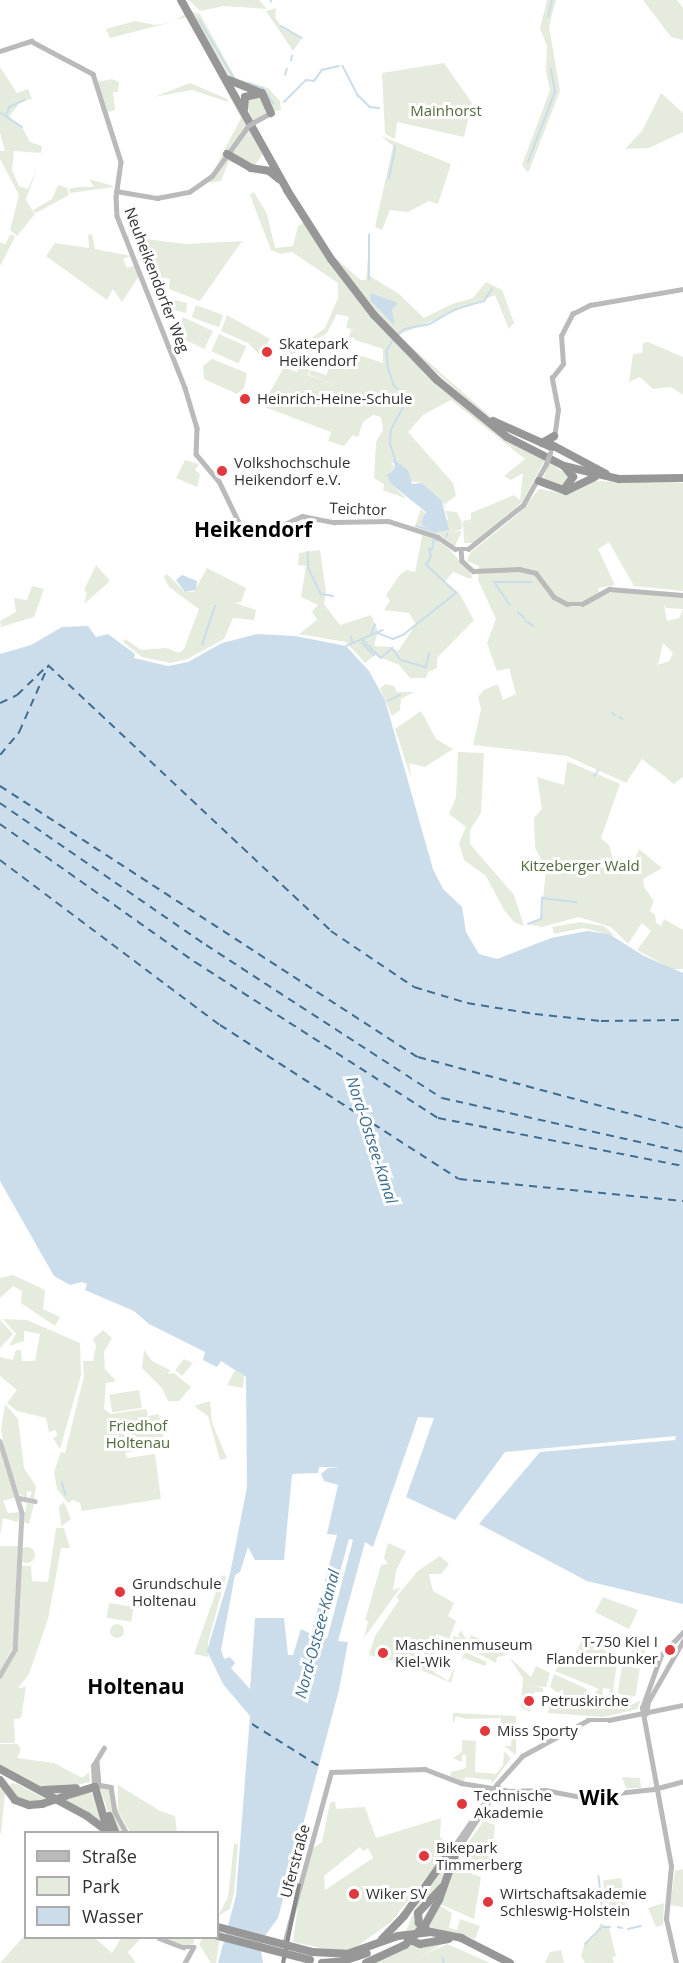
<!DOCTYPE html>
<html>
<head>
<meta charset="utf-8">
<style>
  body { margin:0 }
  #map { position:relative; width:683px; height:1963px; overflow:hidden; background:#fff; font-family:"Open Sans",sans-serif }
  div>[style] { position:absolute }
  .green>* { inset:0; background:#e5ecde; transform-origin:0 0 }
  .round { border-radius:50% }
  .water>* { inset:0; background:#cbddeb }
  .stream>* { height:1.5px; margin:-0.75px; padding:0 0.75px; transform-origin:0.75px; border-radius:0.75px; background:#cbddeb }
  .ferry>* { height:1.5px; margin-top:-0.75px; transform-origin:0; background:repeating-linear-gradient(90deg,#3f6d90 0 8px,transparent 0 14px) }
  .taxiway>* { height:4.5px; margin:-2.25px; padding:0 2.25px; transform-origin:2.25px; border-radius:2.25px; background:#c2c2c2 }
  .secondary>* { height:4.5px; margin:-2.25px; padding:0 2.25px; transform-origin:2.25px; border-radius:2.25px; background:#bababa }
  .highway>* { height:8px; margin:-4px; padding:0 4px; transform-origin:4px; border-radius:4px; background:#979797 }
  .rail>* { height:4px; margin-top:-2px; transform-origin:0; background:repeating-linear-gradient(90deg,#fff 0 4.5px,#858585 0 9px); box-sizing:border-box; border-block:2px solid #858585 }
  .secondary-bridge>* { height:4.5px; margin:-2.25px; padding:0 2.25px; transform-origin:2.25px; border-radius:2.25px; background:#bababa }
  .highway-bridge>* { height:8px; margin:-4px; padding:0 4px; transform-origin:4px; border-radius:4px; background:#979797 }
  .dots>* { width:16px; height:16px; translate:-50% -50%; box-sizing:border-box; border:3px solid #fff; border-radius:50% }
  span { translate:-50% -50%; white-space:nowrap; text-align:center; line-height:1.15; -webkit-text-stroke:6px #fff; paint-order:stroke }
  .park-label { font-size:15px; color:#516b3e }
  .street-label { font-size:15px; color:#303030 }
  .poi-label { font-size:15px; color:#303030 }
  .left { translate:0 -50%; text-align:left }
  .right { translate:-100% -50%; text-align:right }
  .water-label { font-size:16px; color:#3f6d90; font-style:italic }
  .district-label { font-size:21px; color:#000; font-weight:700 }
  .legend { position:absolute; left:24px; top:1831px; width:195px; height:108px; box-sizing:border-box; background:#fff; border:2px solid #acacac; margin:0; padding:8px 10px; list-style:none; font-size:18px; color:#303030 }
  .legend li { display:flex; align-items:center; gap:12px; height:30px }
  .legend b { width:30px; border:2px solid #acacac }
</style>
</head>
<body>
<div id="map">
  <div class="green">
    <div style="clip-path:polygon(177px 0,180px 0,249px 124px,213px 172px,241px 118px,187px 17px,176px 20px,185px 14px)"></div>
    <div style="clip-path:polygon(189px 0,259px 0,267px 9px,224px 6px,200px 11px)"></div>
    <div style="clip-path:polygon(547px 0,556px 0,549px 26px,560px 91px,528px 173px,522px 165px,550px 90px,546px 72px,547px 46px,540px 29px)"></div>
    <div style="clip-path:polygon(643px 0,677px 0,683px 8px,683px 40px,671px 37px)"></div>
    <div style="clip-path:polygon(276px 8px,275px 17px,283px 29px,302px 38px,293px 51px,266px 11px)"></div>
    <div style="clip-path:polygon(191px 11px,200px 14px,235px 78px,268px 88px,280px 101px,281px 110px,272px 112px,268px 101px,231px 80px)"></div>
    <div style="clip-path:polygon(135px 21px,155px 25px,172px 22px,110px 38px,106px 29px)"></div>
    <div style="clip-path:polygon(444px 63px,472px 103px,464px 137px,397px 122px,395px 139px,385px 134px,382px 73px)"></div>
    <div style="clip-path:polygon(0 67px,17px 93px,28px 89px,32px 99px,21px 101px,9px 117px,22px 127px,30px 142px,42px 146px,41px 153px,14px 151px,12px 170px,19px 186px,28px 189px,37px 168px,26px 200px,35px 214px,17px 236px,10px 230px,19px 195px,0 159px,0 151px,5px 151px,0 133px)"></div>
    <div style="clip-path:polygon(112px 79px,119px 82px,118px 92px,113px 92px,115px 110px,108px 112px,98px 82px)"></div>
    <div style="clip-path:polygon(190px 83px,227px 99px,228px 102px,192px 90px,154px 97px)"></div>
    <div style="clip-path:polygon(661px 93px,683px 113px,683px 132px,649px 148px,625px 149px,642px 131px)"></div>
    <div style="clip-path:polygon(259px 95px,267px 113px,252px 121px,245px 99px)"></div>
    <div style="clip-path:polygon(250px 127px,263px 154px,255px 165px,230px 153px)"></div>
    <div style="clip-path:polygon(381px 136px,451px 164px,438px 204px,429px 201px,408px 212px,390px 210px,382px 230px,375px 227px,393px 146px)"></div>
    <div style="clip-path:polygon(228px 156px,255px 172px,229px 161px,221px 181px,209px 183px)"></div>
    <div style="clip-path:polygon(89px 179px,113px 186px,114px 187px,70px 193px,69px 189px,78px 187px,94px 187px)"></div>
    <div style="clip-path:polygon(58px 185px,67px 188px,69px 195px,36px 213px,33px 210px,52px 199px)"></div>
    <div style="clip-path:polygon(254px 192px,267px 214px,275px 248px,293px 246px,298px 226px,304px 222px,356px 294px,453px 396px,545px 460px,522px 502px,474px 543px,464px 543px,463px 521px,471px 519px,471px 513px,514px 495px,520px 500px,523px 473px,511px 480px,504px 476px,525px 459px,451px 400px,423px 415px,408px 432px,453px 483px,456px 496px,445px 504px,446px 511px,457px 512px,463px 525px,461px 530px,449px 532px,462px 531px,455px 546px,440px 535px,415px 526px,421px 509px,426px 514px,448px 520px,444px 504px,422px 483px,409px 481px,408px 470px,391px 462px,395px 468px,389px 472px,391px 484px,407px 499px,383px 490px,384px 484px,374px 478px,376px 442px,383px 430px,381px 417px,373px 415px,363px 422px,358px 437px,353px 435px,344px 446px,328px 441px,331px 432px,262px 406px,284px 367px,297px 372px,299px 366px,310px 370px,308px 375px,299px 372px,338px 386px,309px 375px,311px 370px,326px 375px,332px 363px,345px 368px,344px 372px,353px 353px,383px 363px,383px 349px,349px 338px,351px 330px,355px 331px,346px 327px,349px 317px,337px 314px,327px 333px,290px 356px,285px 341px,294px 348px,301px 346px,325px 328px,338px 298px,338px 283px,292px 252px,280px 254px,271px 250px,250px 195px)"></div>
    <div style="clip-path:polygon(11px 234px,15px 237px,0 266px,0 242px,5px 244px)"></div>
    <div style="clip-path:polygon(92px 234px,95px 249px,131px 256px,123px 259px,127px 268px,135px 265px,139px 276px,122px 302px,113px 289px,107px 300px,46px 256px,55px 243px,89px 248px,88px 235px)"></div>
    <div style="clip-path:polygon(evenodd,370px 234px,370px 276px,399px 294px,424px 318px,452px 304px,473px 298px,486px 282px,502px 290px,514px 323px,509px 329px,495px 295px,398px 335px,493px 419px,547px 441px,494px 421px,479px 410px,420px 358px,359px 293px,333px 256px,361px 280px,366px 280px,370px 234px,370px 297px,398px 303px,391px 310px,393px 316px,370px 297px)"></div>
    <div style="clip-path:polygon(146px 239px,186px 244px,242px 241px,200px 301px,169px 289px,170px 279px,159px 277px)"></div>
    <div style="clip-path:polygon(162px 297px,187px 303px,186px 313px,162px 307px)"></div>
    <div style="left:196px;top:305px;width:29px;height:13px;rotate:20deg"></div>
    <div style="clip-path:polygon(227px 315px,270px 339px,260px 355px,248px 343px,221px 331px)"></div>
    <div style="left:183px;top:317px;width:33px;height:20px;rotate:25deg"></div>
    <div style="left:219px;top:334px;width:30px;height:19px;rotate:24deg"></div>
    <div style="clip-path:polygon(648px 342px,683px 357px,683px 395px,671px 387px,653px 389px,640px 377px,629px 382px,633px 354px,642px 353px,643px 343px)"></div>
    <div style="clip-path:polygon(212px 359px,247px 373px,244px 388px,237px 394px,204px 379px,203px 366px)"></div>
    <div style="clip-path:polygon(185px 460px,199px 464px,195px 470px,200px 474px,197px 487px,176px 478px)"></div>
    <div style="clip-path:polygon(549px 463px,570px 476px,562px 486px,543px 479px)"></div>
    <div style="clip-path:polygon(evenodd,591px 481px,683px 483px,683px 591px,634px 586px,609px 542px,598px 549px,615px 585px,598px 588px,600px 595px,617px 591px,683px 596px,683px 777px,674px 784px,642px 759px,626px 783px,567px 756px,473px 745px,481px 709px,478px 697px,484px 690px,498px 684px,503px 700px,516px 694px,509px 668px,497px 671px,487px 643px,496px 619px,478px 580px,479px 566px,467px 561px,470px 553px,518px 514px,539px 489px,566px 494px,591px 481px,664px 605px,666px 608px,683px 609px,679px 618px,667px 621px,664px 605px,591px 481px,663px 643px,673px 653px,669px 661px,658px 665px,663px 643px)"></div>
    <div style="clip-path:polygon(423px 532px,447px 547px,470px 572px,473px 578px,468px 578px,453px 572px,444px 583px,459px 593px,474px 620px,437px 658px,437px 668px,428px 672px,426px 678px,410px 678px,399px 665px,375px 655px,365px 663px,346px 642px,299px 634px,317px 620px,312px 611px,318px 605px,301px 597px,306px 566px,298px 565px,299px 553px,320px 550px,326px 592px,324px 604px,340px 625px,371px 615px,378px 631px,374px 646px,391px 647px,398px 651px,416px 624px,409px 613px,384px 610px,390px 601px,386px 595px,399px 576px,406px 570px,415px 572px)"></div>
    <div style="clip-path:polygon(96px 565px,110px 581px,84px 604px,87px 593px,84px 590px)"></div>
    <div style="clip-path:polygon(207px 568px,246px 588px,241px 602px,235px 603px,256px 610px,254px 620px,233px 618px,224px 639px,187px 659px,171px 663px,142px 657px,123px 642px,125px 639px,141px 650px,166px 648px,179px 653px,184px 649px,199px 609px,169px 587px,164px 577px,167px 574px,185px 592px,194px 592px)"></div>
    <div style="clip-path:polygon(32px 586px,44px 589px,34px 617px,1px 627px,0 621px,16px 612px,14px 598px,27px 600px)"></div>
    <div style="clip-path:polygon(386px 684px,394px 686px,397px 692px,414px 692px,401px 699px,400px 710px,392px 716px,380px 688px)"></div>
    <div style="clip-path:polygon(421px 711px,436px 739px,453px 749px,425px 767px,409px 763px,411px 778px,395px 729px)"></div>
    <div style="clip-path:polygon(458px 752px,484px 753px,481px 813px,470px 830px,470px 844px,514px 895px,524px 926px,514px 922px,504px 910px,486px 876px,464px 860px,459px 843px,466px 827px,449px 814px,456px 797px)"></div>
    <div style="clip-path:polygon(567px 761px,620px 784px,601px 838px,609px 845px,615px 867px,632px 866px,639px 849px,662px 868px,643px 879px,644px 887px,654px 901px,650px 911px,655px 915px,656px 923px,661px 926px,664px 919px,683px 930px,683px 969px,672px 969px,637px 950px,651px 931px,642px 923px,628px 944px,611px 927px,579px 917px,542px 927px,528px 924px,541px 919px,546px 869px,535px 848px,534px 818px,542px 809px,537px 777px,564px 785px)"></div>
    <div style="clip-path:polygon(580px 922px,604px 926px,615px 936px,583px 928px,554px 934px,552px 927px)"></div>
    <div style="clip-path:polygon(13px 1275px,45px 1290px,43px 1309px,60px 1317px,55px 1326px,21px 1303px,22px 1291px,13px 1286px,0 1298px,0 1278px)"></div>
    <div style="clip-path:polygon(3px 1319px,27px 1320px,80px 1343px,81px 1375px,60px 1449px,53px 1438px,57px 1436px,56px 1430px,49px 1432px,46px 1418px,17px 1411px,7px 1403px,17px 1390px,0 1376px,0 1357px,13px 1360px,16px 1350px,21px 1350px,22px 1361px,35px 1361px,40px 1334px,24px 1331px,24px 1341px,9px 1346px,16px 1334px)"></div>
    <div style="clip-path:polygon(0 1320px,13px 1334px,0 1348px)"></div>
    <div style="clip-path:polygon(103px 1330px,112px 1338px,104px 1352px,105px 1369px,116px 1381px,106px 1383px,104px 1409px,111px 1414px,146px 1409px,148px 1416px,159px 1414px,164px 1439px,158px 1441px,159px 1446px,125px 1453px,127px 1458px,155px 1454px,161px 1499px,82px 1511px,80px 1503px,73px 1500px,68px 1503px,57px 1489px,54px 1472px,61px 1452px,65px 1453px,84px 1376px,83px 1361px,93px 1361px,96px 1346px,93px 1339px)"></div>
    <div style="clip-path:polygon(144px 1350px,152px 1361px,170px 1370px,168px 1374px,174px 1373px,191px 1387px,179px 1401px,168px 1401px,162px 1388px,142px 1368px)"></div>
    <div style="clip-path:polygon(184px 1359px,193px 1363px,182px 1376px,175px 1370px)"></div>
    <div style="clip-path:polygon(235px 1370px,244px 1376px,243px 1388px,227px 1385px)"></div>
    <div style="left:139px;top:1390px;width:18px;height:30px;rotate:81deg"></div>
    <div style="clip-path:polygon(210px 1401px,212px 1423px,227px 1458px,220px 1460px,208px 1416px,194px 1406px)"></div>
    <div style="clip-path:polygon(5px 1404px,18px 1419px,24px 1468px,36px 1486px,34px 1500px,29px 1499px,32px 1492px,27px 1491px,27px 1498px,19px 1494px,6px 1456px,1px 1430px)"></div>
    <div style="clip-path:polygon(0 1449px,16px 1497px,3px 1501px,8px 1513px,20px 1512px,18px 1522px,3px 1518px,0 1536px)"></div>
    <div style="clip-path:polygon(64px 1502px,71px 1519px,61px 1526px,59px 1506px)"></div>
    <div style="clip-path:polygon(27px 1503px,34px 1504px,29px 1524px,23px 1522px)"></div>
    <div style="clip-path:polygon(56px 1528px,64px 1528px,70px 1548px,61px 1548px,48px 1619px,29px 1674px,18px 1688px,26px 1687px,21px 1718px,14px 1719px,15px 1743px,0 1743px,0 1678px,16px 1648px,21px 1566px,31px 1566px,32px 1581px,48px 1582px)"></div>
    <div style="clip-path:polygon(388px 1543px,406px 1551px,396px 1571px,393px 1590px,401px 1587px,364px 1638px,368px 1621px,365px 1620px,381px 1565px,388px 1564px,384px 1558px)"></div>
    <div style="clip-path:polygon(0 1546px,18px 1546px,13px 1646px,0 1673px)"></div>
    <div class="round" style="left:19px;top:1547px;width:16px;height:16px"></div>
    <div style="clip-path:polygon(440px 1556px,449px 1564px,441px 1574px,429px 1574px,433px 1591px,454px 1603px,448px 1616px,456px 1621px,449px 1639px,437px 1634px,409px 1665px,369px 1655px,375px 1636px,399px 1600px,396px 1597px,418px 1571px)"></div>
    <div style="clip-path:polygon(222px 1575px,226px 1577px,208px 1642px,208px 1657px,194px 1654px)"></div>
    <div style="clip-path:polygon(603px 1597px,638px 1610px,629px 1629px,595px 1612px)"></div>
    <div style="left:109px;top:1603px;width:25px;height:15px;rotate:9deg"></div>
    <div class="round" style="left:110px;top:1624px;width:14px;height:14px"></div>
    <div style="clip-path:polygon(461px 1630px,465px 1638px,469px 1640px,471px 1635px,496px 1647px,493px 1651px,499px 1649px,507px 1655px,497px 1657px,496px 1663px,456px 1642px,453px 1638px,453px 1636px,463px 1639px,458px 1636px)"></div>
    <div style="clip-path:polygon(438px 1638px,458px 1649px,456px 1654px,439px 1645px,429px 1669px,448px 1681px,456px 1664px,451px 1683px,412px 1666px)"></div>
    <div style="clip-path:polygon(582px 1640px,618px 1656px,611px 1704px,627px 1707px,641px 1700px,637px 1709px,604px 1717px,548px 1713px,549px 1703px,559px 1704px,551px 1699px,558px 1694px,562px 1699px,563px 1694px,563px 1689px,558px 1693px,550px 1687px,554px 1674px,587px 1689px,586px 1705px,610px 1708px,605px 1704px,610px 1689px,603px 1688px,602px 1704px,594px 1704px,594px 1693px,599px 1689px,555px 1671px,561px 1661px,568px 1665px,572px 1661px)"></div>
    <div class="round" style="left:631px;top:1646px;width:14px;height:14px"></div>
    <div style="clip-path:polygon(465px 1652px,487px 1662px,485px 1666px,464px 1658px,461px 1661px)"></div>
    <div style="clip-path:polygon(509px 1657px,531px 1677px,536px 1666px,550px 1673px,546px 1687px,531px 1686px,543px 1688px,543px 1692px,534px 1692px,534px 1698px,523px 1698px,523px 1703px,533px 1704px,530px 1712px,521px 1707px,523px 1678px)"></div>
    <div style="left:622px;top:1666px;width:18px;height:28px;rotate:9deg"></div>
    <div style="clip-path:polygon(453px 1713px,516px 1716px,516px 1755px,504px 1746px,511px 1746px,512px 1730px,500px 1729px,501px 1718px,466px 1719px,456px 1716px,453px 1724px)"></div>
    <div style="clip-path:polygon(462px 1740px,476px 1741px,475px 1772px,496px 1774px,503px 1765px,504px 1751px,511px 1758px,492px 1784px,491px 1780px,465px 1777px,464px 1782px,450px 1776px,451px 1772px,466px 1768px,466px 1755px,462px 1755px,462px 1762px,453px 1758px,462px 1752px)"></div>
    <div style="clip-path:polygon(0 1744px,18px 1744px,21px 1750px,17px 1758px,54px 1763px,82px 1778px,89px 1772px,90px 1782px,52px 1790px,37px 1786px,0 1765px)"></div>
    <div style="clip-path:polygon(622px 1777px,640px 1778px,641px 1788px,626px 1788px)"></div>
    <div style="clip-path:polygon(12px 1783px,17px 1784px,46px 1799px,41px 1803px,17px 1800px,8px 1787px)"></div>
    <div style="clip-path:polygon(104px 1784px,109px 1785px,126px 1832px,115px 1832px,99px 1786px)"></div>
    <div style="clip-path:polygon(118px 1785px,160px 1811px,175px 1816px,177px 1832px,130px 1832px,118px 1811px)"></div>
    <div style="clip-path:polygon(0 1788px,5px 1793px,1px 1834px,0 1833px)"></div>
    <div style="clip-path:polygon(91px 1792px,99px 1809px,103px 1824px,65px 1800px)"></div>
    <div style="clip-path:polygon(evenodd,335px 1801px,336px 1809px,365px 1807px,376px 1838px,441px 1818px,440px 1837px,450px 1847px,391px 1922px,356px 1947px,339px 1952px,293px 1942px,298px 1905px,313px 1848px,322px 1842px,330px 1803px,335px 1801px,360px 1847px,363px 1851px,368px 1848px,373px 1858px,325px 1890px,324px 1876px,360px 1847px)"></div>
    <div style="clip-path:polygon(484px 1821px,495px 1825px,490px 1872px,485px 1873px,473px 1871px,460px 1853px)"></div>
    <div style="clip-path:polygon(234px 1844px,238px 1844px,234px 1893px,230px 1909px,218px 1916px,228px 1897px)"></div>
    <div style="clip-path:polygon(458px 1856px,467px 1872px,481px 1877px,474px 1919px,440px 1904px)"></div>
    <div style="clip-path:polygon(449px 1857px,441px 1886px,416px 1912px,420px 1928px,406px 1931px,418px 1902px)"></div>
    <div style="clip-path:polygon(683px 1869px,683px 1907px,682px 1907px,670px 1905px,675px 1871px)"></div>
    <div style="left:621px;top:1878px;width:27px;height:18px;rotate:82deg"></div>
    <div style="clip-path:polygon(664px 1903px,663px 1925px,656px 1927px,648px 1908px)"></div>
    <div style="clip-path:polygon(439px 1905px,452px 1913px,449px 1928px,457px 1930px,460px 1919px,480px 1926px,475px 1939px,427px 1927px)"></div>
    <div style="clip-path:polygon(601px 1923px,609px 1928px,616px 1956px,612px 1958px,614px 1963px,585px 1963px,581px 1956px,585px 1943px,593px 1938px)"></div>
    <div style="clip-path:polygon(218px 1924px,221px 1930px,216px 1963px,211px 1963px,199px 1944px,203px 1938px,218px 1938px)"></div>
    <div style="clip-path:polygon(25px 1935px,95px 1938px,112px 1953px,121px 1938px,141px 1938px,128px 1952px,136px 1963px,0 1963px)"></div>
    <div style="clip-path:polygon(163px 1938px,195px 1938px,193px 1944px,186px 1946px)"></div>
    <div style="clip-path:polygon(445px 1943px,419px 1957px,447px 1944px,490px 1963px,375px 1963px,410px 1945px)"></div>
    <div style="clip-path:polygon(561px 1950px,564px 1963px,545px 1963px,550px 1952px)"></div>
  </div>
  <div class="water">
    <div style="clip-path:polygon(371px 293px,398px 303px,392px 310px,395px 326px,370px 300px)"></div>
    <div style="clip-path:polygon(393px 459px,408px 470px,412px 484px,422px 483px,442px 501px,449px 530px,436px 532px,424px 527px,421px 522px,426px 512px,391px 484px,387px 475px,395px 468px)"></div>
    <div style="clip-path:polygon(182px 575px,197px 581px,196px 590px,185px 592px,176px 580px)"></div>
    <div style="clip-path:polygon(evenodd,88px 626px,96px 637px,108px 634px,135px 654px,134px 658px,168px 666px,188px 662px,222px 643px,257px 634px,295px 636px,346px 646px,369px 671px,385px 700px,433px 869px,443px 889px,462px 907px,466px 932px,479px 954px,497px 959px,551px 938px,587px 931px,609px 934px,644px 956px,683px 973px,683px 1604px,587px 1581px,479px 1524px,540px 1452px,675px 1440px,676px 1436px,505px 1452px,455px 1520px,406px 1497px,434px 1418px,418px 1417px,373px 1547px,365px 1542px,364px 1546px,338px 1641px,348px 1642px,339px 1690px,278px 1918px,264px 1937px,261px 1951px,263px 1963px,218px 1963px,236px 1896px,250px 1716px,223px 1684px,207px 1651px,230px 1574px,247px 1487px,246px 1377px,221px 1361px,217px 1367px,203px 1360px,205px 1352px,149px 1324px,134px 1311px,85px 1290px,87px 1284px,82px 1282px,70px 1285px,54px 1276px,0 1181px,0 654px,31px 645px,62px 627px,88px 626px,319px 1467px,341px 1467px,328px 1468px,321px 1474px,324px 1481px,338px 1485px,327px 1534px,337px 1535px,311px 1634px,301px 1629px,293px 1655px,288px 1655px,284px 1618px,255px 1618px,250px 1689px,231px 1668px,235px 1663px,230px 1657px,224px 1659px,221px 1650px,235px 1575px,240px 1572px,248px 1547px,255px 1560px,284px 1560px,292px 1474px,318px 1473px,319px 1467px,88px 626px,349px 1539px,353px 1540px,327px 1639px,322px 1637px,349px 1539px)"></div>
  </div>
  <div class="stream">
    <div style="left:271px;top:2px;width:2px;rotate:-90deg"></div>
    <div style="left:548px;top:17px;width:17px;rotate:-77deg"></div>
    <div style="left:199px;top:19px;width:70px;rotate:59deg"></div>
    <div style="left:281px;top:26px;width:24px;rotate:30deg"></div>
    <div style="left:291px;top:61px;width:5px;rotate:-79deg"></div>
    <div style="left:343px;top:66px;width:33px;rotate:63deg"></div>
    <div style="left:358px;top:95px;width:17px;rotate:45deg"></div>
    <div style="left:370px;top:107px;width:9px;rotate:6deg"></div>
    <div style="left:285px;top:75px;width:6px;rotate:-72deg"></div>
    <div style="left:248px;top:83px;width:16px;rotate:18deg"></div>
    <div style="left:263px;top:88px;width:19px;rotate:55deg"></div>
    <div style="left:284px;top:102px;width:31px;rotate:-45deg"></div>
    <div style="left:306px;top:80px;width:8px;rotate:7deg"></div>
    <div style="left:314px;top:81px;width:14px;rotate:-54deg"></div>
    <div style="left:322px;top:70px;width:17px;rotate:-13deg"></div>
    <div style="left:0;top:112px;width:27px;rotate:34deg"></div>
    <div style="left:7px;top:114px;width:7px;rotate:-74deg"></div>
    <div style="left:9px;top:107px;width:17px;rotate:-24deg"></div>
    <div style="left:528px;top:162px;width:75px;rotate:-68.9deg"></div>
    <div style="left:555px;top:92px;width:23px;rotate:-100deg"></div>
    <div style="left:389px;top:179px;width:33px;rotate:-79deg"></div>
    <div style="left:369px;top:280px;width:45px;rotate:-90deg"></div>
    <div style="left:398px;top:335px;width:8px;rotate:-45deg"></div>
    <div style="left:404px;top:329px;width:26px;rotate:-11deg"></div>
    <div style="left:430px;top:324px;width:30px;rotate:-30deg"></div>
    <div style="left:456px;top:309px;width:29px;rotate:-16deg"></div>
    <div style="left:484px;top:301px;width:14px;rotate:-56deg"></div>
    <div style="left:394px;top:339px;width:14px;rotate:120deg"></div>
    <div style="left:387px;top:351px;width:16px;rotate:86deg"></div>
    <div style="left:388px;top:367px;width:19px;rotate:72deg"></div>
    <div style="left:394px;top:385px;width:14px;rotate:45deg"></div>
    <div style="left:396px;top:463px;width:21px;rotate:-107deg"></div>
    <div style="left:390px;top:443px;width:13px;rotate:-86deg"></div>
    <div style="left:391px;top:430px;width:30px;rotate:-62deg"></div>
    <div style="left:416px;top:526px;width:21px;rotate:17deg"></div>
    <div style="left:446px;top:537px;width:3px;rotate:-72deg"></div>
    <div style="left:308px;top:552px;width:17px;rotate:87deg"></div>
    <div style="left:309px;top:569px;width:28px;rotate:64deg"></div>
    <div style="left:321px;top:594px;width:12px;rotate:9deg"></div>
    <div style="left:494px;top:582px;width:37px"></div>
    <div style="left:496px;top:584px;width:25px;rotate:56deg"></div>
    <div style="left:518px;top:612px;width:9px;rotate:41deg"></div>
    <div style="left:526px;top:621px;width:9px;rotate:32deg"></div>
    <div style="left:378px;top:633px;width:16px;rotate:22deg"></div>
    <div style="left:393px;top:639px;width:11px;rotate:-22deg"></div>
    <div style="left:403px;top:635px;width:68px;rotate:-38.4deg"></div>
    <div style="left:456px;top:593px;width:41px;rotate:-137deg"></div>
    <div style="left:426px;top:565px;width:9px;rotate:-58deg"></div>
    <div style="left:431px;top:557px;width:8px;rotate:-104deg"></div>
    <div style="left:429px;top:549px;width:3px;rotate:18deg"></div>
    <div style="left:432px;top:550px;width:11px;rotate:-80deg"></div>
    <div style="left:434px;top:539px;width:5px;rotate:22deg"></div>
    <div style="left:371px;top:634px;width:10px;rotate:-66deg"></div>
    <div style="left:351px;top:636px;width:7px;rotate:74deg"></div>
    <div style="left:363px;top:640px;width:25px;rotate:45deg"></div>
    <div style="left:381px;top:658px;width:15px;rotate:-42deg"></div>
    <div style="left:392px;top:648px;width:15px;rotate:53deg"></div>
    <div style="left:401px;top:660px;width:26px;rotate:16deg"></div>
    <div style="left:426px;top:667px;width:14px;rotate:-78deg"></div>
    <div style="left:362px;top:643px;width:17px;rotate:45deg"></div>
    <div style="left:202px;top:645px;width:41px;rotate:-71.6deg"></div>
    <div style="left:346px;top:646px;width:40px;rotate:-23.4deg"></div>
    <div style="left:388px;top:701px;width:13px;rotate:-27deg"></div>
    <div style="left:612px;top:713px;width:4px;rotate:27deg"></div>
    <div style="left:619px;top:717px;width:4px;rotate:27deg"></div>
    <div style="left:597px;top:772px;width:2px;rotate:-63deg"></div>
    <div style="left:594px;top:776px;width:3px;rotate:-45deg"></div>
    <div style="left:528px;top:924px;width:14px;rotate:-21deg"></div>
    <div style="left:541px;top:919px;width:21px;rotate:-87deg"></div>
    <div style="left:542px;top:898px;width:35px;rotate:7deg"></div>
    <div style="left:62px;top:1482px;width:13px;rotate:72deg"></div>
    <div style="left:599px;top:1876px;width:38px;rotate:84deg"></div>
    <div style="left:604px;top:1927px;width:6px"></div>
    <div style="left:618px;top:1927px;width:4px;rotate:14deg"></div>
    <div style="left:628px;top:1929px;width:13px;rotate:-13deg"></div>
    <div style="left:585px;top:1944px;width:24px;rotate:-45deg"></div>
    <div style="left:443px;top:1957px;width:6px;rotate:81deg"></div>
  </div>
  <div class="ferry">
    <div style="left:48px;top:665px;width:388px;rotate:43.2deg"></div>
    <div style="left:331px;top:931px;width:100px;rotate:34deg"></div>
    <div style="left:414px;top:987px;width:55px;rotate:16.8deg"></div>
    <div style="left:467px;top:1003px;width:69px;rotate:9.2deg"></div>
    <div style="left:535px;top:1014px;width:66px;rotate:6.1deg"></div>
    <div style="left:601px;top:1021px;width:82px;rotate:-0.7deg"></div>
    <div style="left:0;top:703px;width:19px;rotate:-25deg"></div>
    <div style="left:17px;top:695px;width:42px;rotate:-44deg"></div>
    <div style="left:0;top:755px;width:30px;rotate:-50deg"></div>
    <div style="left:19px;top:732px;width:72px;rotate:-66.3deg"></div>
    <div style="left:0;top:786px;width:498px;rotate:33deg"></div>
    <div style="left:418px;top:1057px;width:274px;rotate:15deg"></div>
    <div style="left:0;top:803px;width:250px;rotate:34.6deg"></div>
    <div style="left:206px;top:945px;width:281px;rotate:33deg"></div>
    <div style="left:442px;top:1098px;width:247px;rotate:12.6deg"></div>
    <div style="left:0;top:824px;width:239px;rotate:35.3deg"></div>
    <div style="left:195px;top:962px;width:289px;rotate:32.7deg"></div>
    <div style="left:438px;top:1118px;width:250px;rotate:11.1deg"></div>
    <div style="left:0;top:860px;width:275px;rotate:36.9deg"></div>
    <div style="left:220px;top:1025px;width:284px;rotate:32.8deg"></div>
    <div style="left:459px;top:1179px;width:225px;rotate:5.6deg"></div>
    <div style="left:252px;top:1724px;width:79px;rotate:32.1deg"></div>
  </div>
  <div class="taxiway">
    <div style="left:0;top:1441px;width:75px;rotate:73deg"></div>
    <div style="left:22px;top:1513px;width:137px;rotate:92.9deg"></div>
    <div style="left:15px;top:1650px;width:30px;rotate:120deg"></div>
    <div style="left:19px;top:1498px;width:16px;rotate:11deg"></div>
  </div>
  <div class="secondary">
    <div style="left:0;top:51px;width:33px;rotate:-18deg"></div>
    <div style="left:31px;top:41px;width:70px;rotate:28deg"></div>
    <div style="left:93px;top:74px;width:92px;rotate:72.3deg"></div>
    <div style="left:121px;top:162px;width:35px;rotate:98deg"></div>
    <div style="left:116px;top:197px;width:19px;rotate:87deg"></div>
    <div style="left:117px;top:216px;width:185px;rotate:68.4deg"></div>
    <div style="left:185px;top:388px;width:42px;rotate:73.3deg"></div>
    <div style="left:197px;top:428px;width:26px;rotate:92deg"></div>
    <div style="left:196px;top:454px;width:35px;rotate:50deg"></div>
    <div style="left:219px;top:481px;width:58px;rotate:64.3deg"></div>
    <div style="left:244px;top:533px;width:14px;rotate:12deg"></div>
    <div style="left:258px;top:536px;width:48px;rotate:-24.4deg"></div>
    <div style="left:302px;top:516px;width:33px;rotate:11deg"></div>
    <div style="left:334px;top:522px;width:54px;rotate:-1.1deg"></div>
    <div style="left:388px;top:521px;width:52px;rotate:17.7deg"></div>
    <div style="left:438px;top:537px;width:21px;rotate:35deg"></div>
    <div style="left:455px;top:549px;width:13px"></div>
    <div style="left:468px;top:549px;width:70px;rotate:-38.7deg"></div>
    <div style="left:523px;top:505px;width:47px;rotate:-60.7deg"></div>
    <div style="left:254px;top:122px;width:19px;rotate:-28deg"></div>
    <div style="left:116px;top:191px;width:42px;rotate:9.7deg"></div>
    <div style="left:157px;top:198px;width:33px;rotate:-11deg"></div>
    <div style="left:189px;top:192px;width:28px;rotate:-35deg"></div>
    <div style="left:212px;top:176px;width:62px;rotate:-54.2deg"></div>
    <div style="left:554px;top:438px;width:28px;rotate:-82deg"></div>
    <div style="left:558px;top:410px;width:33px;rotate:-101deg"></div>
    <div style="left:552px;top:378px;width:18px;rotate:-52deg"></div>
    <div style="left:563px;top:364px;width:28px;rotate:-94deg"></div>
    <div style="left:561px;top:336px;width:25px;rotate:-63deg"></div>
    <div style="left:572px;top:314px;width:20px;rotate:-27deg"></div>
    <div style="left:590px;top:305px;width:94px;rotate:-9.8deg"></div>
    <div style="left:461px;top:550px;width:11px;rotate:85deg"></div>
    <div style="left:462px;top:561px;width:15px;rotate:42deg"></div>
    <div style="left:473px;top:571px;width:46px;rotate:-2.5deg"></div>
    <div style="left:519px;top:569px;width:17px;rotate:13deg"></div>
    <div style="left:536px;top:573px;width:30px;rotate:53deg"></div>
    <div style="left:554px;top:597px;width:15px;rotate:28deg"></div>
    <div style="left:567px;top:604px;width:15px"></div>
    <div style="left:582px;top:604px;width:31px;rotate:-29deg"></div>
    <div style="left:609px;top:589px;width:74px;rotate:4.6deg"></div>
    <div style="left:646px;top:1714px;width:12px;rotate:-81deg"></div>
    <div style="left:648px;top:1702px;width:70px;rotate:-60.2deg"></div>
    <div style="left:97px;top:1762px;width:24px;rotate:85deg"></div>
    <div style="left:94px;top:1784px;width:17px;rotate:10deg"></div>
    <div style="left:111px;top:1787px;width:25px;rotate:81deg"></div>
    <div style="left:115px;top:1812px;width:23px;rotate:61deg"></div>
    <div style="left:94px;top:1785px;width:19px;rotate:-93deg"></div>
    <div style="left:93px;top:1766px;width:21px;rotate:-59deg"></div>
    <div style="left:504px;top:1791px;width:41px;rotate:-1.4deg"></div>
    <div style="left:545px;top:1790px;width:37px;rotate:11deg"></div>
    <div style="left:581px;top:1797px;width:73px;rotate:-6.3deg"></div>
    <div style="left:654px;top:1789px;width:30px;rotate:-15deg"></div>
    <div style="left:452px;top:1849px;width:79px;rotate:-55.3deg"></div>
    <div style="left:497px;top:1784px;width:38px;rotate:-48deg"></div>
    <div style="left:522px;top:1756px;width:75px;rotate:-28.6deg"></div>
    <div style="left:588px;top:1720px;width:21px"></div>
    <div style="left:609px;top:1720px;width:76px;rotate:-11.5deg"></div>
    <div style="left:456px;top:1852px;width:77px;rotate:-57.1deg"></div>
    <div style="left:159px;top:1938px;width:26px;rotate:21deg"></div>
    <div style="left:183px;top:1947px;width:11px"></div>
    <div style="left:194px;top:1947px;width:18px;rotate:119deg"></div>
    <div style="left:284px;top:1944px;width:178px;rotate:-74.7deg"></div>
    <div style="left:331px;top:1772px;width:94px;rotate:-1.8deg"></div>
    <div style="left:425px;top:1769px;width:39px;rotate:21deg"></div>
    <div style="left:461px;top:1783px;width:45px;rotate:9deg"></div>
    <div style="left:676px;top:1963px;width:45px;rotate:-102.8deg"></div>
    <div style="left:666px;top:1919px;width:53px;rotate:-84.6deg"></div>
    <div style="left:671px;top:1866px;width:161px;rotate:-100.4deg"></div>
    <div style="left:642px;top:1708px;width:56px;rotate:-70.3deg"></div>
    <div style="left:661px;top:1655px;width:32px;rotate:-46deg"></div>
  </div>
  <div class="highway">
    <div style="left:181px;top:0;width:218px;rotate:60.8deg"></div>
    <div style="left:287px;top:190px;width:82px;rotate:57.5deg"></div>
    <div style="left:331px;top:259px;width:71px;rotate:52.5deg"></div>
    <div style="left:374px;top:315px;width:91px;rotate:45.9deg"></div>
    <div style="left:437px;top:380px;width:90px;rotate:39.2deg"></div>
    <div style="left:507px;top:437px;width:64px;rotate:27deg"></div>
    <div style="left:564px;top:466px;width:57px;rotate:13.3deg"></div>
    <div style="left:619px;top:479px;width:64px;rotate:-0.9deg"></div>
    <div style="left:229px;top:80px;width:35px;rotate:22deg"></div>
    <div style="left:262px;top:93px;width:22px;rotate:66deg"></div>
    <div style="left:244px;top:109px;width:12px;rotate:-85deg"></div>
    <div style="left:245px;top:97px;width:13px;rotate:-13deg"></div>
    <div style="left:227px;top:154px;width:28px;rotate:30deg"></div>
    <div style="left:251px;top:168px;width:18px;rotate:9deg"></div>
    <div style="left:269px;top:171px;width:13px;rotate:39deg"></div>
    <div style="left:493px;top:421px;width:64px;rotate:24.1deg"></div>
    <div style="left:542px;top:443px;width:14px;rotate:-30deg"></div>
    <div style="left:552px;top:445px;width:61px;rotate:28.2deg"></div>
    <div style="left:539px;top:481px;width:29px;rotate:20deg"></div>
    <div style="left:566px;top:491px;width:32px;rotate:-26deg"></div>
    <div style="left:565px;top:488px;width:14px;rotate:-54deg"></div>
    <div style="left:573px;top:477px;width:13px;rotate:-129deg"></div>
    <div style="left:0;top:1769px;width:99px;rotate:28.4deg"></div>
    <div style="left:87px;top:1816px;width:26px;rotate:37deg"></div>
    <div style="left:0;top:1780px;width:25px;rotate:53deg"></div>
    <div style="left:15px;top:1800px;width:15px;rotate:20deg"></div>
    <div style="left:29px;top:1805px;width:13px;rotate:-4deg"></div>
    <div style="left:43px;top:1790px;width:33px;rotate:-3deg"></div>
    <div style="left:65px;top:1796px;width:31px;rotate:-17deg"></div>
    <div style="left:95px;top:1787px;width:47px;rotate:73.9deg"></div>
    <div style="left:109px;top:1816px;width:17px;rotate:69deg"></div>
    <div style="left:425px;top:1925px;width:29px;rotate:-61deg"></div>
    <div style="left:439px;top:1900px;width:51px;rotate:-70.5deg"></div>
    <div style="left:427px;top:1930px;width:11px;rotate:-139deg"></div>
    <div style="left:419px;top:1923px;width:10px;rotate:-96deg"></div>
    <div style="left:418px;top:1913px;width:35px;rotate:-47deg"></div>
    <div style="left:382px;top:1939px;width:32px;rotate:-46deg"></div>
    <div style="left:404px;top:1916px;width:82px;rotate:-54.4deg"></div>
    <div style="left:408px;top:1939px;width:13px;rotate:23deg"></div>
    <div style="left:420px;top:1944px;width:29px;rotate:-10deg"></div>
    <div style="left:312px;top:1952px;width:35px;rotate:3deg"></div>
    <div style="left:347px;top:1954px;width:54px;rotate:-19.4deg"></div>
    <div style="left:398px;top:1936px;width:33px;rotate:-7deg"></div>
    <div style="left:431px;top:1932px;width:31px;rotate:11deg"></div>
    <div style="left:461px;top:1938px;width:55px;rotate:27deg"></div>
    <div style="left:322px;top:1963px;width:21px;rotate:-5deg"></div>
    <div style="left:343px;top:1961px;width:25px;rotate:-18deg"></div>
    <div style="left:366px;top:1963px;width:43px;rotate:-24.8deg"></div>
  </div>
  <div class="rail">
    <div style="left:283px;top:1963px;width:81px;rotate:-78.6deg"></div>
  </div>
  <div class="secondary-bridge">
    <div style="left:248px;top:126px;width:7px;rotate:-34deg"></div>
    <div style="left:546px;top:464px;width:12px;rotate:-70deg"></div>
  </div>
  <div class="highway-bridge">
    <div style="left:42px;top:1804px;width:24px;rotate:-19deg"></div>
    <div style="left:218px;top:1927px;width:97px;rotate:14.9deg"></div>
    <div style="left:218px;top:1936px;width:95px;rotate:14.6deg"></div>
    <div style="left:405px;top:1945px;width:28px;rotate:-45deg"></div>
  </div>
  <div class="dots">
    <div style="left:267px;top:352px;background:#e0383d"></div>
    <div style="left:245px;top:399px;background:#e0383d"></div>
    <div style="left:222px;top:471px;background:#e0383d"></div>
    <div style="left:120px;top:1592px;background:#e0383d"></div>
    <div style="left:670px;top:1650px;background:#e0383d"></div>
    <div style="left:383px;top:1653px;background:#e0383d"></div>
    <div style="left:529px;top:1701px;background:#e0383d"></div>
    <div style="left:485px;top:1731px;background:#e0383d"></div>
    <div style="left:462px;top:1804px;background:#e0383d"></div>
    <div style="left:424px;top:1856px;background:#e0383d"></div>
    <div style="left:354px;top:1894px;background:#e0383d"></div>
    <div style="left:488px;top:1902px;background:#e0383d"></div>
  </div>
  <div class="park-label">
    <span style="left:446px;top:111px">Mainhorst</span>
    <span style="left:580px;top:866px">Kitzeberger Wald</span>
    <span style="left:138px;top:1434px">Friedhof<br>Holtenau</span>
  </div>
  <div class="street-label">
    <span style="left:157px;top:280px;rotate:69deg">Neuheikendorfer Weg</span>
    <span style="left:358px;top:509px;rotate:2deg">Teichtor</span>
    <span style="left:295px;top:1861px;rotate:-75deg">Uferstraße</span>
  </div>
  <div class="poi-label">
    <span class="left" style="left:279px;top:352px">Skatepark<br>Heikendorf</span>
    <span class="left" style="left:257px;top:399px">Heinrich-Heine-Schule</span>
    <span class="left" style="left:234px;top:471px">Volkshochschule<br>Heikendorf e.V.</span>
    <span class="left" style="left:132px;top:1592px">Grundschule<br>Holtenau</span>
    <span class="right" style="left:658px;top:1650px">T-750 Kiel I<br>Flandernbunker</span>
    <span class="left" style="left:395px;top:1653px">Maschinenmuseum<br>Kiel-Wik</span>
    <span class="left" style="left:541px;top:1701px">Petruskirche</span>
    <span class="left" style="left:497px;top:1731px">Miss Sporty</span>
    <span class="left" style="left:474px;top:1804px">Technische<br>Akademie</span>
    <span class="left" style="left:436px;top:1856px">Bikepark<br>Timmerberg</span>
    <span class="left" style="left:500px;top:1902px">Wirtschaftsakademie<br>Schleswig-Holstein</span>
    <span class="left" style="left:366px;top:1894px">Wiker SV</span>
  </div>
  <div class="water-label">
    <span style="left:372px;top:1140px;rotate:72deg">Nord-Ostsee-Kanal</span>
    <span style="left:317px;top:1634px;rotate:-75deg">Nord-Ostsee-Kanal</span>
  </div>
  <div class="district-label">
    <span style="left:253px;top:529px">Heikendorf</span>
    <span style="left:136px;top:1686px">Holtenau</span>
    <span style="left:599px;top:1797px">Wik</span>
  </div>
  <ul class="legend">
  <li><b style="height:8px;background:#bababa"></b>Straße</li>
  <li><b style="height:16px;background:#e5ecde"></b>Park</li>
  <li><b style="height:16px;background:#cbddeb"></b>Wasser</li>
  </ul>
</div>
</body>
</html>
